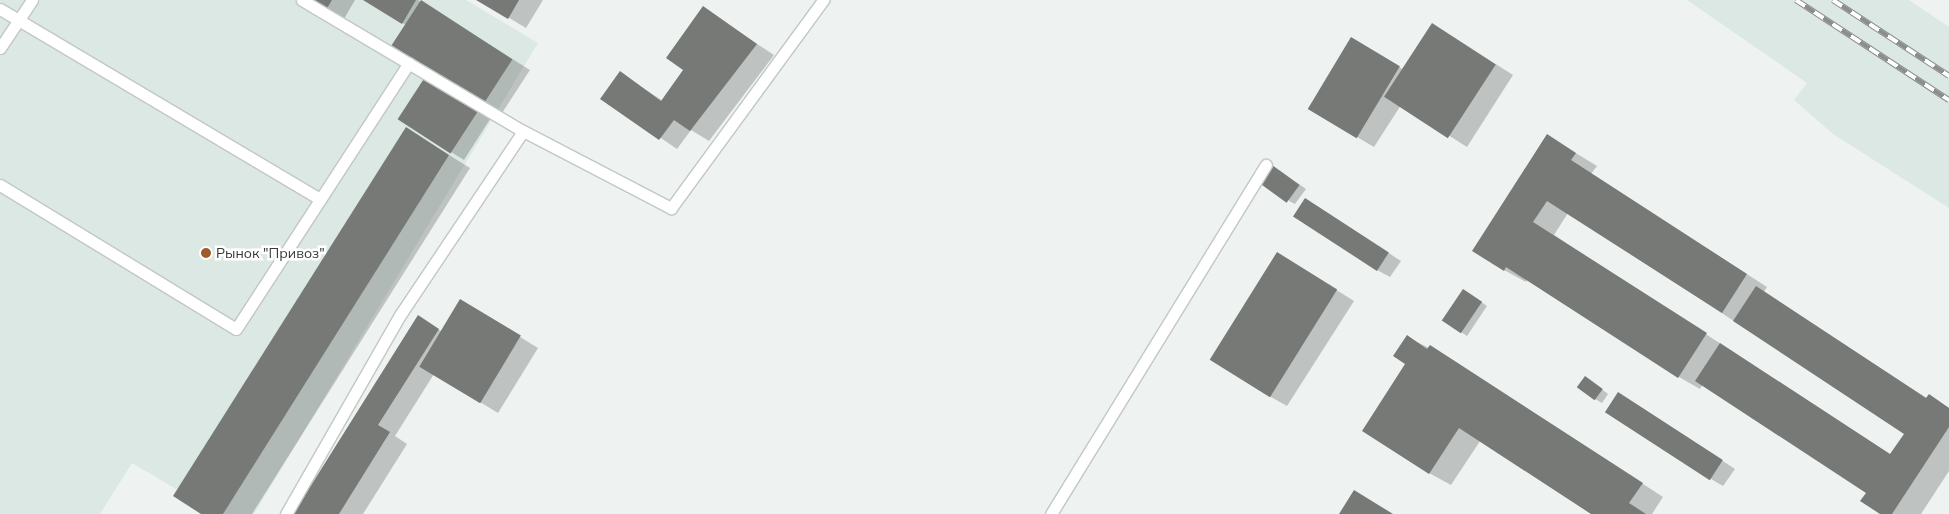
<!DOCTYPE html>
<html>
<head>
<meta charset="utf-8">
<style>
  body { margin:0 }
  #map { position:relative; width:1949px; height:514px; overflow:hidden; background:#eef3f1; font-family:Mulish,sans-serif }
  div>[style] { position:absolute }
  .built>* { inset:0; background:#dce8e3 }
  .shadow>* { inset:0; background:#0003 }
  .building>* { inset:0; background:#767976; transform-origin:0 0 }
  .roads { filter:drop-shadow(1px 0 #c2c7c5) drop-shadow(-1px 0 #c2c7c5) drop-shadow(0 1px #c2c7c5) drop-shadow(0 -1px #c2c7c5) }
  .lane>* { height:11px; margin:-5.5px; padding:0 5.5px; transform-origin:5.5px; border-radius:5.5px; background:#fff }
  .rail>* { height:5.5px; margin-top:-2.75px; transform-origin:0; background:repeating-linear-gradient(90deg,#fff 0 11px,#8b8e8d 0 22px); box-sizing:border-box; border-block:1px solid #8b8e8d }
  .dots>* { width:14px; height:14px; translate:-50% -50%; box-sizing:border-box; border:2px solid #fff; border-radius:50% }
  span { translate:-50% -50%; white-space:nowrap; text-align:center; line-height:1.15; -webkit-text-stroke:5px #fff; paint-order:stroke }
  .poi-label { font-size:14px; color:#383a39 }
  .left { translate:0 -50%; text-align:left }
</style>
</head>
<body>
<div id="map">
  <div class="built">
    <div style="clip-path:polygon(0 0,466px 0,538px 43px,254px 514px,218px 514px,132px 463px,100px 514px,0 514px)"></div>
    <div style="clip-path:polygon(1687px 0,1909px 0,1949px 27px,1949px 208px,1833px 134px,1794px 100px,1807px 83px)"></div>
  </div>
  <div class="shadow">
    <div style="clip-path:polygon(312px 0,355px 0,344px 19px)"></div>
    <div style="clip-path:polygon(365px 0,418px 0,530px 70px,502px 113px,484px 102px,406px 25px)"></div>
    <div style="clip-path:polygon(479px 0,543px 0,526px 28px)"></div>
    <div style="clip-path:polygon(703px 8px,774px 55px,709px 141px,691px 130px,677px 149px,602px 98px,620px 73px,663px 101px,685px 69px)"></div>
    <div style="clip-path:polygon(1450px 35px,1513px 75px,1467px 147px,1401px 105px,1374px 147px,1357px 137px,1370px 49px,1404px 70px)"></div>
    <div style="clip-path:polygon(428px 76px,492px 116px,464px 160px,451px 152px)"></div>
    <div style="clip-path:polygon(407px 129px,470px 168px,252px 514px,204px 514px)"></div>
    <div style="clip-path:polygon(evenodd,1548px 136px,1597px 166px,1591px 174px,1767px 287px,1764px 292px,1928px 399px,1929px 396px,1949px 408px,1949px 471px,1921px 514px,1882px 514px,1867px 492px,1703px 384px,1700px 389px,1679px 377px,1527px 280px,1526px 282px,1504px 270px,1548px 136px,1568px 213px,1906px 433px,1891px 455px,1554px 235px,1568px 213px)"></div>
    <div style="clip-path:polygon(1279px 170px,1306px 189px,1295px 204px,1289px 201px)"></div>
    <div style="clip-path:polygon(1318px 207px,1401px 261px,1390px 277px,1377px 270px)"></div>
    <div style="clip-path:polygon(1295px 264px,1354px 301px,1287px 406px,1269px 396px)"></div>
    <div style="clip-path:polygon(1470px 294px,1487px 306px,1467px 336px,1443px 320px)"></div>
    <div style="clip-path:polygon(478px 311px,538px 348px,498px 413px,434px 374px,395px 436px,407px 444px,363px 514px,294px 514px,418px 317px,441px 331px)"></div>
    <div style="clip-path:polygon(1407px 337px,1451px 359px,1663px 497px,1652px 514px,1593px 514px,1480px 441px,1451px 485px,1429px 473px,1407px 364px)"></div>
    <div style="clip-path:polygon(1592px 382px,1608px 394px,1602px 403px,1595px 399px)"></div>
    <div style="clip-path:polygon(1631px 401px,1735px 469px,1723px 486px,1711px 479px)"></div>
  </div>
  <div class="building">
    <div style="clip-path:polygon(309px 0,332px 0,326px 10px)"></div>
    <div style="clip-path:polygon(363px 0,416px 0,402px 24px)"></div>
    <div style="left:421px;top:0;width:109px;height:54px;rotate:33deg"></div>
    <div style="clip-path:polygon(476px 0,519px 0,508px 19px)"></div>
    <div style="clip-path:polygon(703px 6px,757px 44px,690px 131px,674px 120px,659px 140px,600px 99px,620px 71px,661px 101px,683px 70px,666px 58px)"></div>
    <div style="left:1432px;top:23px;width:76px;height:88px;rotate:33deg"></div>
    <div style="left:1351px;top:37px;width:57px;height:84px;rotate:31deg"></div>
    <div style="left:427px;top:74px;width:63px;height:54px;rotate:33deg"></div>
    <div style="clip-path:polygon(406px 127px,449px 155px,223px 514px,201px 514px,173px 496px)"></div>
    <div style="clip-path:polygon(1547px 134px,1576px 153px,1571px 160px,1747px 274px,1722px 313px,1547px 201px,1533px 222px,1707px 333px,1678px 378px,1506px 267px,1504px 271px,1472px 251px)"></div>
    <div style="left:1272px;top:165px;width:34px;height:22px;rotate:36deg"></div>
    <div style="left:1305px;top:198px;width:100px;height:22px;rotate:33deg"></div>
    <div style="left:1277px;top:252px;width:71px;height:127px;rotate:32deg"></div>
    <div style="clip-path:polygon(1756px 286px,1926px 398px,1929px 394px,1949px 408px,1949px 427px,1892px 514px,1880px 514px,1860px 501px,1866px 493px,1695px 381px,1720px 343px,1890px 454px,1904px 434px,1733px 321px)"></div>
    <div style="left:1463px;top:289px;width:23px;height:38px;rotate:34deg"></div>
    <div style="left:460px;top:299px;width:71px;height:79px;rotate:31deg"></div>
    <div style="clip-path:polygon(418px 315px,439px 329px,378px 425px,390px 432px,339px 514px,293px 514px)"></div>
    <div style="clip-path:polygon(1407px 335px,1427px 349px,1430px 345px,1643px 483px,1629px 503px,1646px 514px,1591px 514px,1459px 428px,1429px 474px,1362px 431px,1405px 364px,1393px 356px)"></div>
    <div style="left:1585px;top:376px;width:22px;height:14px;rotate:36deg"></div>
    <div style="left:1618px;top:392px;width:125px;height:24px;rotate:33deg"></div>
    <div style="clip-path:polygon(1354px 490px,1393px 514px,1339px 514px)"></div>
  </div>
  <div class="roads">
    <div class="lane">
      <div style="left:302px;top:0;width:257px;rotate:30.7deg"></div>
      <div style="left:0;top:9px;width:372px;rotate:30.7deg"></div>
      <div style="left:0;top:48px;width:58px;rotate:-56.3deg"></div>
      <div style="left:0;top:185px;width:276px;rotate:31.4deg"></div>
      <div style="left:236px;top:329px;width:317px;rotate:-57deg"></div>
      <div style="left:286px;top:514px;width:229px;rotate:-60.2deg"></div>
      <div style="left:400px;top:315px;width:221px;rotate:-56.2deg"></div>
      <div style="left:523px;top:131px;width:167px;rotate:27.5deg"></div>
      <div style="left:671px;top:208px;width:258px;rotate:-53.8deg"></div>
      <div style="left:1051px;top:514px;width:410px;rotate:-58.4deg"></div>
    </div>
  </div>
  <div class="rail">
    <div style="left:1796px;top:0;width:183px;rotate:33.2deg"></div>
    <div style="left:1833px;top:0;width:139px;rotate:33.2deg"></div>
  </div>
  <div class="dots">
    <div style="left:206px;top:253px;background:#9d5c28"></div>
  </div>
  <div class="poi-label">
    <span class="left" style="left:216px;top:253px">Рынок "Привоз"</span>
  </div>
</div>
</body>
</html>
